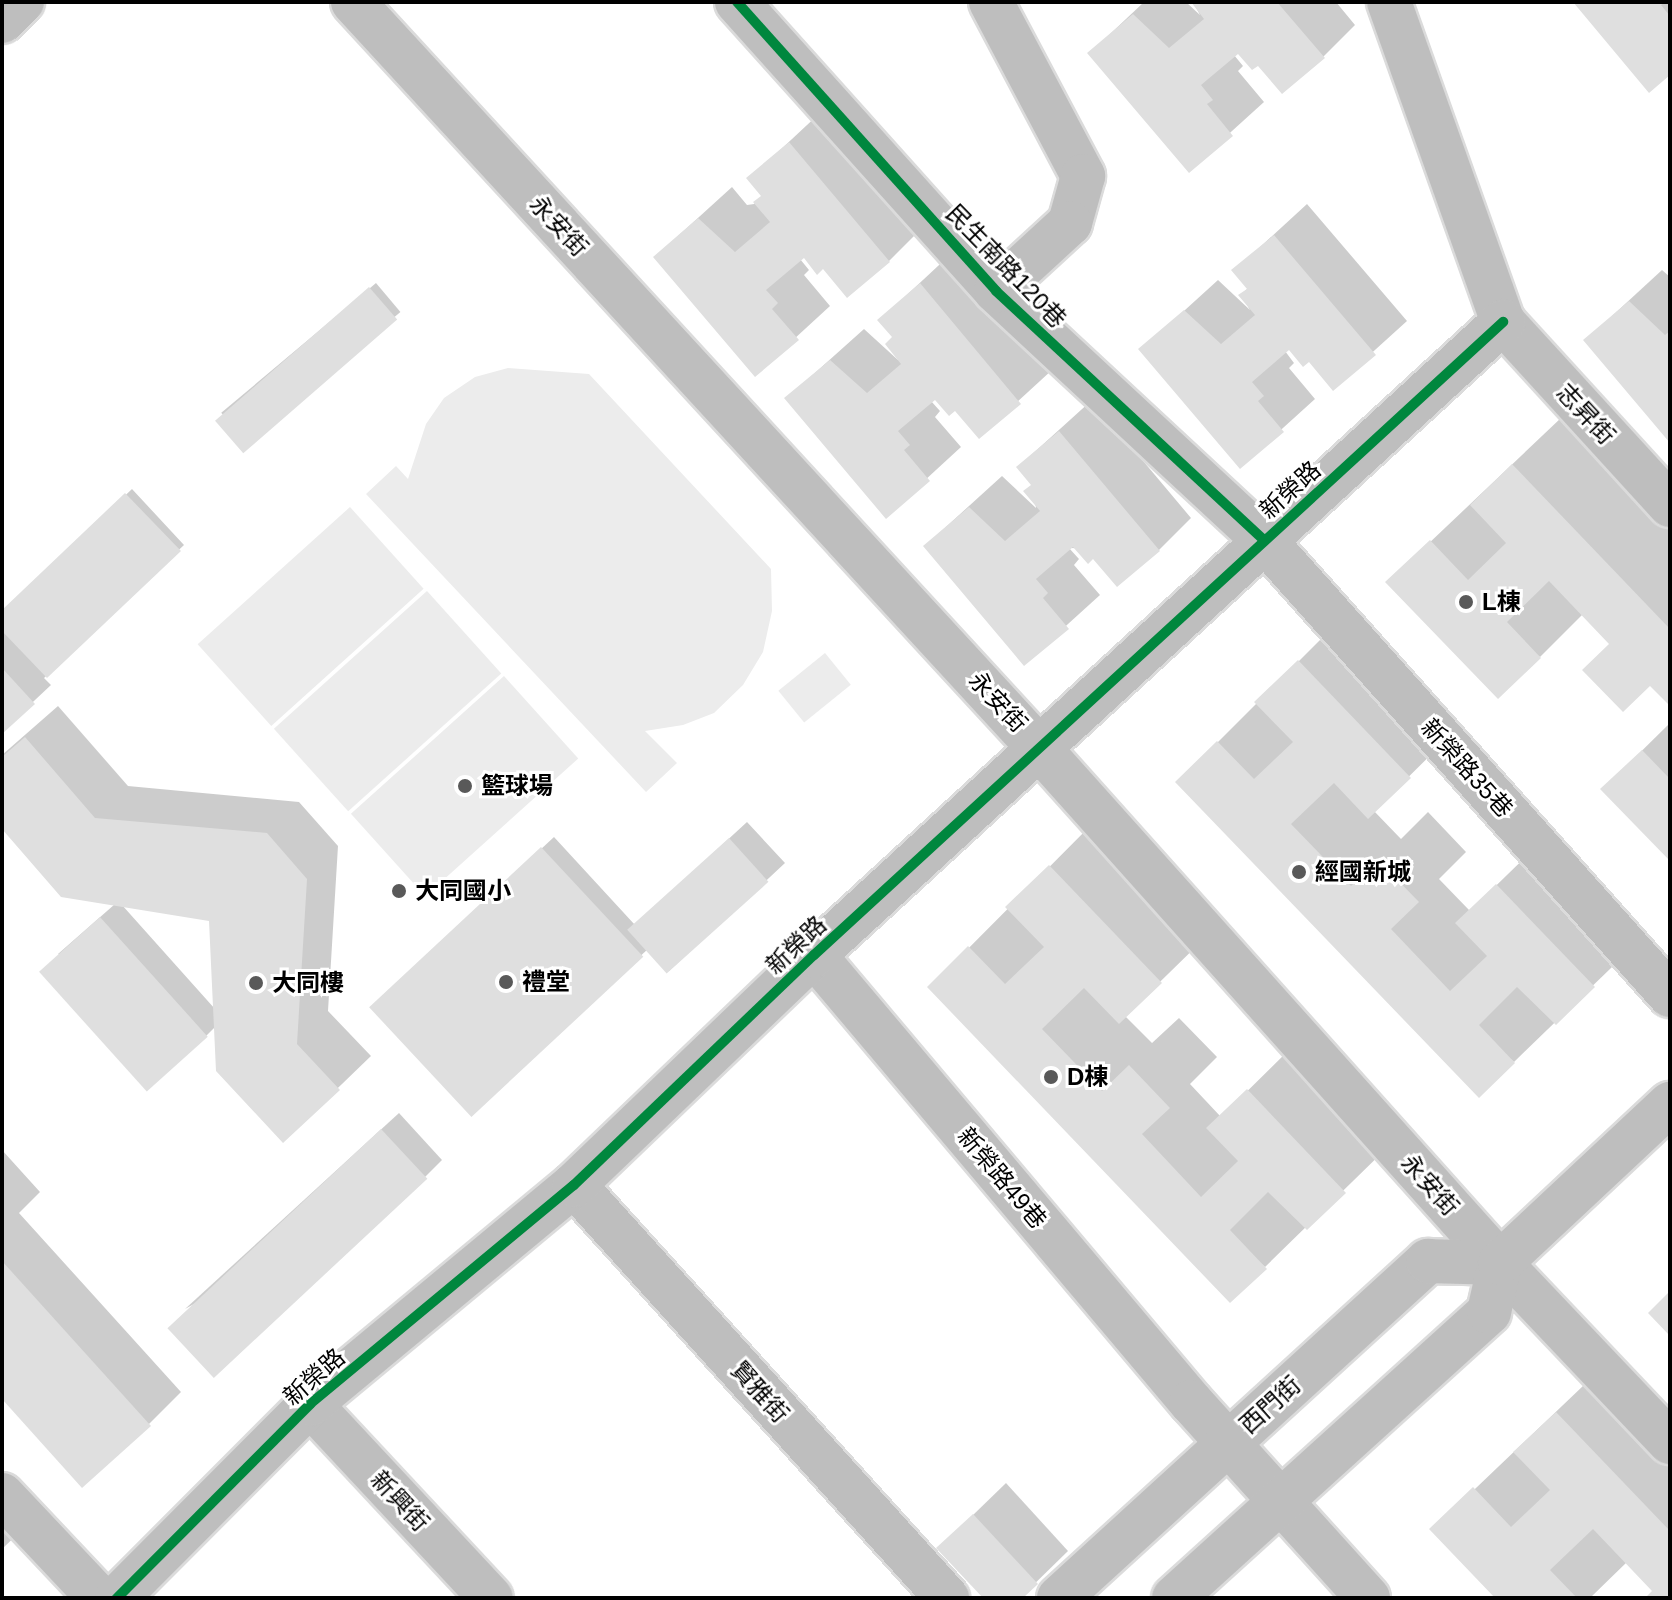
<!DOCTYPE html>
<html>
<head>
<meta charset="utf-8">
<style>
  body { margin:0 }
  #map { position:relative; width:1672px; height:1600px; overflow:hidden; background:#fff; font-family:Helvetica,"Noto Sans TC",sans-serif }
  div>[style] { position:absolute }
  .green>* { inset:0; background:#ececec; transform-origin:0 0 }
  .shadow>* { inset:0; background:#0003; transform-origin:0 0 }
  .building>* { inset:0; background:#dfdfdf; transform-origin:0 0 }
  .roads { filter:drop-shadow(2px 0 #dbdbdb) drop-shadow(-2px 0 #dbdbdb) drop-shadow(0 2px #dbdbdb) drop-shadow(0 -2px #dbdbdb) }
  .minor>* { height:44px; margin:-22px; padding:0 22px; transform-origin:22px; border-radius:22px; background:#bebebe }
  .major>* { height:44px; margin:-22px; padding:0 22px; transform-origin:22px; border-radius:22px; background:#bebebe }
  .cycleway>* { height:10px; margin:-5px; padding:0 5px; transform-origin:5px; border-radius:5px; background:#00873e }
  .dots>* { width:22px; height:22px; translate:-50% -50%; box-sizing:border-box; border:4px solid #fff; border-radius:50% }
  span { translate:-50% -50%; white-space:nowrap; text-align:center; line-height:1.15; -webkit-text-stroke:6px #fff; paint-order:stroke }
  .street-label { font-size:24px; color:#000 }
  .poi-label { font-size:24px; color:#000; font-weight:700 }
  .left { translate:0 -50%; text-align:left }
  .frame { position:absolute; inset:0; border:4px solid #000; pointer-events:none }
</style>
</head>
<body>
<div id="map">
  <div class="green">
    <div style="clip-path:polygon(508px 368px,589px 374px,771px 569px,772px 611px,763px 652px,743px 685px,714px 713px,683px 725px,645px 731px,677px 763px,646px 792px,366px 494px,396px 466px,408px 479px,426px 424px,444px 398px,475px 377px)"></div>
    <div style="left:350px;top:507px;width:110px;height:205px;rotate:48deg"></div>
    <div style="left:427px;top:591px;width:111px;height:206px;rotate:48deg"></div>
    <div style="left:825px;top:653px;width:41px;height:60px;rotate:51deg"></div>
    <div style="left:504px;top:676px;width:111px;height:206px;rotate:48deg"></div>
  </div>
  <div class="shadow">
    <div style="clip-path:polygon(1144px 2px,1186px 2px,1200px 15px,1193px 2px,1336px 2px,1355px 25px,1323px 57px,1258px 63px,1238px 51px,1234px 55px,1243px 66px,1238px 71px,1264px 102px,1189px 170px,1090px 53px)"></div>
    <div style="clip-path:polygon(1576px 2px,1670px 2px,1670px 73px)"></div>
    <div style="clip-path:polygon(822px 111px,921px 229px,889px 261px,823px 267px,804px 256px,800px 259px,809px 270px,804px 275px,830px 306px,755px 375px,655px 257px,732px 187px,747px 205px,754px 204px,763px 196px,749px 179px)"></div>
    <div style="clip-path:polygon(1307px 204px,1407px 321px,1333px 388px,1309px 360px,1289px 348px,1285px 351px,1294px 363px,1289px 368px,1315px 399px,1240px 467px,1141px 350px,1218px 280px,1250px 310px,1241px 295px,1248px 288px,1234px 271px)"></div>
    <div style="clip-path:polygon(953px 252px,1052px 370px,979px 437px,955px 408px,935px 397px,931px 401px,940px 411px,935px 417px,961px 447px,886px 516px,787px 398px,864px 329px,898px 360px,894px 337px,880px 320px)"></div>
    <div style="clip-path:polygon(1662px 270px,1670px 277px,1670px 440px,1586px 340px)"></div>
    <div style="left:376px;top:283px;width:38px;height:202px;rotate:50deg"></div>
    <div style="clip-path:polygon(1092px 400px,1191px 518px,1159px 550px,1069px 548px,1079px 559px,1074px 565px,1100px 595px,1025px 663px,925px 546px,1002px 476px,1036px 508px,1033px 485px,1018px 467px)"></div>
    <div style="clip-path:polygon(1562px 417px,1670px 529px,1670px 703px,1583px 614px,1540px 657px,1388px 582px)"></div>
    <div style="clip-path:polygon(132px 489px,184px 545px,44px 678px,51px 685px,2px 731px,2px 613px)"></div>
    <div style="clip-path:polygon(1348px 612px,1459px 727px,1374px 811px,1401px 839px,1428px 812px,1466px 852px,1439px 879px,1470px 911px,1547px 836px,1643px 937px,1514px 1062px,1178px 782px)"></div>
    <div style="clip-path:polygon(evenodd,58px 706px,128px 786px,299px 802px,338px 846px,328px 1011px,371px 1056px,284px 1140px,216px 1026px,206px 1036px,58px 954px,115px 904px,2px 826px,2px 755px,58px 706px,122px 905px,210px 920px,215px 1009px,122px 905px)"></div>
    <div style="clip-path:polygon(1670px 723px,1670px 858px,1603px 789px)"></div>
    <div style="clip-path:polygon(1099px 817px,1210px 933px,1125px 1016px,1152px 1043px,1179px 1018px,1217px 1057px,1190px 1084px,1221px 1117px,1298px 1041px,1393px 1142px,1265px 1267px,930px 987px)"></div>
    <div style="clip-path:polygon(747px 822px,785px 863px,669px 971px,648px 949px,470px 1114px,383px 996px,554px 837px,635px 925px)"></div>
    <div style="clip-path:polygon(399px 1113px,442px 1160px,425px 1177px,185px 1309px)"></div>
    <div style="clip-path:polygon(2px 1150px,40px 1192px,19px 1213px,181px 1392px,149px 1424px,2px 1396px)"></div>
    <div style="clip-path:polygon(1606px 1364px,1670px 1431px,1670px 1598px,1648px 1598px,1655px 1591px,1627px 1562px,1590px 1598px,1498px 1598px,1432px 1530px)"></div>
    <div style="clip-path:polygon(1006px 1483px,1068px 1551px,1020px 1598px,986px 1598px,939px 1548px)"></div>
    <div style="clip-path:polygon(2px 1504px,24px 1528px,2px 1549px)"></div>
  </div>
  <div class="building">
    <div style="clip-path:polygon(1191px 2px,1277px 2px,1325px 58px,1282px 94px,1258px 66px,1252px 70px,1238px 54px,1201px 85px,1213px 100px,1207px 104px,1233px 136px,1189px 173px,1087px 53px,1133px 14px,1169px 48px,1204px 19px)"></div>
    <div style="clip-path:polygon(1573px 2px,1665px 2px,1661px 5px,1670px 16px,1670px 75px,1649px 93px)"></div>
    <div style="clip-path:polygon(789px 142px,890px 262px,847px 298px,823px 269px,817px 275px,804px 258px,766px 290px,778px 303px,772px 309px,799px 340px,755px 377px,653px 257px,698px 218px,735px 252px,770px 222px,753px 202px,761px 196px,746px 178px)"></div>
    <div style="clip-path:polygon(1274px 235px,1376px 355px,1333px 391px,1309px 362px,1303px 367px,1289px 350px,1252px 382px,1264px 396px,1258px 401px,1284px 432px,1240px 469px,1138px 349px,1184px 310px,1221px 344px,1255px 315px,1238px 295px,1247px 289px,1231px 270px)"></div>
    <div style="clip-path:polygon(920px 283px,1021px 404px,979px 439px,955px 411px,949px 416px,935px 400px,898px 431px,910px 445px,904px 450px,930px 481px,886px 519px,784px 398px,830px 360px,867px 393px,901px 364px,885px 344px,892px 337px,877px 320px)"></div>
    <div style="left:369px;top:287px;width:43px;height:204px;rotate:49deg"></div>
    <div style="clip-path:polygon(1629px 301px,1665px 335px,1670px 331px,1670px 443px,1583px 340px)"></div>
    <div style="clip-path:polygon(1059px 431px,1160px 551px,1117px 587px,1093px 559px,1088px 564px,1073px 547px,1036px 579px,1048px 593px,1043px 598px,1069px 629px,1024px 666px,923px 546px,969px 507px,1005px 541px,1040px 511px,1023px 491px,1031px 485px,1016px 467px)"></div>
    <div style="clip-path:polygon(1512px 464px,1670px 629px,1670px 706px,1650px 686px,1623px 712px,1582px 670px,1609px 644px,1549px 581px,1507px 622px,1541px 658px,1498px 699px,1385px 582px,1430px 540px,1468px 580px,1506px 543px,1470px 505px)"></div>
    <div style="clip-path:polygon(125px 493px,181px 551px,47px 678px,2px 631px,2px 610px)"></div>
    <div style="clip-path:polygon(1298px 660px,1411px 778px,1368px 819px,1334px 783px,1291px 824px,1351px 886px,1378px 860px,1419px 902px,1391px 929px,1450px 991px,1487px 956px,1455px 923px,1496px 884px,1595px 987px,1556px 1025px,1517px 987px,1479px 1025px,1515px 1063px,1479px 1098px,1175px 782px,1217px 741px,1254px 779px,1293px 742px,1254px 702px)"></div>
    <div style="clip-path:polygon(2px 668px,35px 704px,2px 734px)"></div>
    <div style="clip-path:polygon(25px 737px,95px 818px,267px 833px,307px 879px,297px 1044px,340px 1090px,283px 1143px,216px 1071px,209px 921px,61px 897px,2px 829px,2px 757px)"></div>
    <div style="clip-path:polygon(1642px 750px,1670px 779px,1670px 861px,1600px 789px)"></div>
    <div style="left:729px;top:838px;width:59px;height:137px;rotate:48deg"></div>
    <div style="left:541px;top:847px;width:150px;height:235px;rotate:47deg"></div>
    <div style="clip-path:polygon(1049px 865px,1162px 983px,1119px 1024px,1084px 988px,1042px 1029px,1102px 1091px,1129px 1065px,1170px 1108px,1142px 1134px,1201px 1197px,1238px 1161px,1206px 1128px,1247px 1089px,1346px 1193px,1307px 1230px,1268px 1192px,1230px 1230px,1267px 1269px,1230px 1303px,927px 987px,968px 946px,1005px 984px,1044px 947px,1005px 907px)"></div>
    <div style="left:100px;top:917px;width:161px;height:82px;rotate:48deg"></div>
    <div style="left:381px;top:1129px;width:68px;height:292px;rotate:47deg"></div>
    <div style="clip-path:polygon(2px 1261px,151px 1426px,82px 1488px,2px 1399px)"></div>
    <div style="clip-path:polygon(1670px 1291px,1670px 1336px,1648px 1313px)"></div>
    <div style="clip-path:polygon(1556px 1412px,1670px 1531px,1670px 1598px,1645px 1598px,1652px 1591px,1593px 1529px,1550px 1570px,1577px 1598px,1495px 1598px,1429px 1529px,1473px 1487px,1511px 1527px,1550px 1490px,1513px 1452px)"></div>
    <div style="clip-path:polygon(973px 1514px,1038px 1584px,1023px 1598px,983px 1598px,936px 1548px)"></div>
  </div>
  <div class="roads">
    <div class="minor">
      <div style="left:353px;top:2px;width:1012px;rotate:47.4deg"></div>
      <div style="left:1038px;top:747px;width:693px;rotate:48.16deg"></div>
      <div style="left:1500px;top:1263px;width:247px;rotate:46.5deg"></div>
      <div style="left:737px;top:2px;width:388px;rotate:48.1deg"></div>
      <div style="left:996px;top:291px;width:366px;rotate:42.9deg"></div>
      <div style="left:1264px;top:540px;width:610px;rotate:48.26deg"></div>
      <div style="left:991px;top:2px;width:197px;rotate:62.1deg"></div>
      <div style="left:1083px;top:176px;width:49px;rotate:105.5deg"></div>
      <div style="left:1070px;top:223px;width:100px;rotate:137.4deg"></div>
      <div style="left:1389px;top:2px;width:340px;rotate:70.4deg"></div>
      <div style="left:1503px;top:322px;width:248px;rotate:47.6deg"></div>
      <div style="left:814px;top:955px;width:585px;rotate:49.86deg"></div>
      <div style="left:1191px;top:1402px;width:264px;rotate:47.9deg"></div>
      <div style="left:574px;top:1185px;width:557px;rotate:47.91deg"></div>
      <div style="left:310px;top:1404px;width:265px;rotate:47deg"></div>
      <div style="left:2px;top:1495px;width:141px;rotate:46.7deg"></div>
      <div style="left:117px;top:1598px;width:274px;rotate:-45.1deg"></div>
      <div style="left:310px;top:1404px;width:343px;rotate:-39.7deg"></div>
      <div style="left:574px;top:1185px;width:332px;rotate:-43.8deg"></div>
      <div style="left:814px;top:955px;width:936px;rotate:-42.57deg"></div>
      <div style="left:1059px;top:1598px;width:500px;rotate:-42.4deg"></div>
      <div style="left:1428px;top:1261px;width:72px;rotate:1.6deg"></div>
      <div style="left:1174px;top:1598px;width:425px;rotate:-42.2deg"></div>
      <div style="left:1489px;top:1312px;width:50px;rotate:-77.3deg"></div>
      <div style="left:1500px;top:1263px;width:233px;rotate:-43.1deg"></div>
    </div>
    <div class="major">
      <div style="left:2px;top:21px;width:28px;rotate:-44deg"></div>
    </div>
  </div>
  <div class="cycleway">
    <div style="left:737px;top:2px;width:388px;rotate:48.1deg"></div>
    <div style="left:996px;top:291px;width:366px;rotate:42.9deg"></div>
    <div style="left:117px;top:1598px;width:274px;rotate:-45.1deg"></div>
    <div style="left:310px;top:1404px;width:343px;rotate:-39.7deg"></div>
    <div style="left:574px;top:1185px;width:332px;rotate:-43.8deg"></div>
    <div style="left:814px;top:955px;width:936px;rotate:-42.57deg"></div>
  </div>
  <div class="dots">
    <div style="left:1466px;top:602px;background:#595959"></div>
    <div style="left:465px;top:786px;background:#595959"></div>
    <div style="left:1299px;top:872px;background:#595959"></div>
    <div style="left:399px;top:891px;background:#595959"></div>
    <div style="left:506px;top:982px;background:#595959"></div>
    <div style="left:256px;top:983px;background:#595959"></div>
    <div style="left:1051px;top:1077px;background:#595959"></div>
  </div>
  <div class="street-label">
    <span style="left:559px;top:226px;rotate:47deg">永安街</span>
    <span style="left:1006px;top:266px;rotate:46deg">民生南路120巷</span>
    <span style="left:1586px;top:414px;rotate:47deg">志昇街</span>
    <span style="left:1290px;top:490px;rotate:-42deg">新榮路</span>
    <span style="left:998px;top:702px;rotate:47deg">永安街</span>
    <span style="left:1467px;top:768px;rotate:48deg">新榮路35巷</span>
    <span style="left:796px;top:945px;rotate:-43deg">新榮路</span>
    <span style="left:1002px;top:1178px;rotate:50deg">新榮路49巷</span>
    <span style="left:1430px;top:1185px;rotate:48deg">永安街</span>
    <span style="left:314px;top:1377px;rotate:-41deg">新榮路</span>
    <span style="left:760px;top:1392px;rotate:48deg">賢雅街</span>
    <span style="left:1270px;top:1405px;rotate:-42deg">西門街</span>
    <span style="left:400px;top:1501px;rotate:47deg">新興街</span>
  </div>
  <div class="poi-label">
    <span class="left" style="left:1482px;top:602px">L棟</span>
    <span class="left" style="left:481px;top:786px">籃球場</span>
    <span class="left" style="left:1315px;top:872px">經國新城</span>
    <span class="left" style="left:415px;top:891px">大同國小</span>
    <span class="left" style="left:522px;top:982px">禮堂</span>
    <span class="left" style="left:272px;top:983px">大同樓</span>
    <span class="left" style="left:1067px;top:1077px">D棟</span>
  </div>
  <div class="frame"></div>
</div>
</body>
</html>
